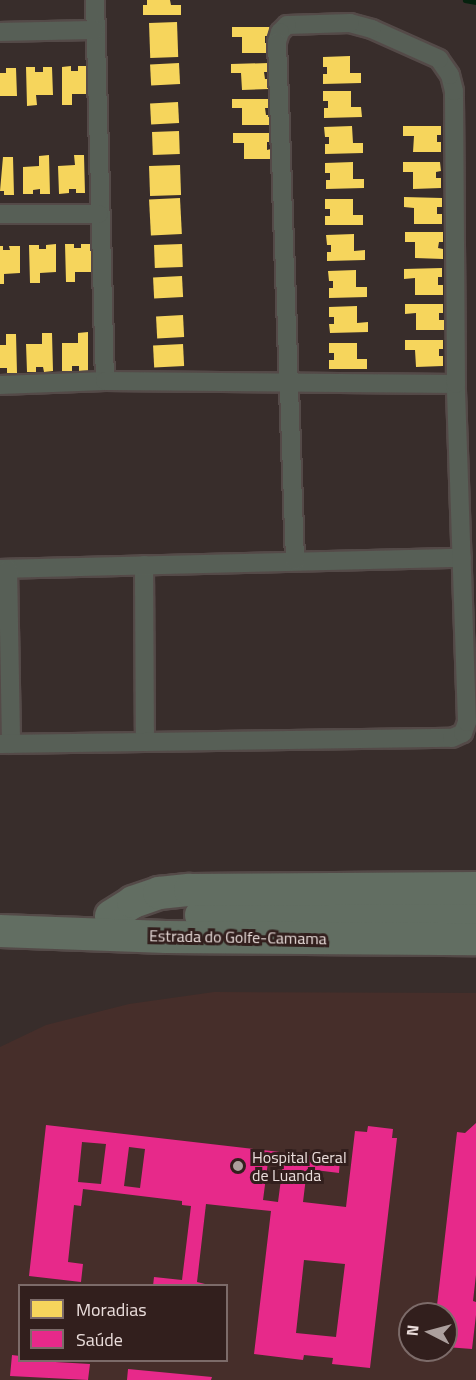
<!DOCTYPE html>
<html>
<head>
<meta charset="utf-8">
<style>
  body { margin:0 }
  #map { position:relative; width:476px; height:1380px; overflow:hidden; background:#382d2b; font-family:"Titillium Web",sans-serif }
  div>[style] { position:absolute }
  .built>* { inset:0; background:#462e2a }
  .homes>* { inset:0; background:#f6d55c; transform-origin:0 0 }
  .health>* { inset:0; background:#e7298a }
  .stream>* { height:4.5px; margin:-2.25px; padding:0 2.25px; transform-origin:2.25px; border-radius:2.25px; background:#06210e }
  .roads { filter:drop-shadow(2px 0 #544a48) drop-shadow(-2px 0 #544a48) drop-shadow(0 2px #544a48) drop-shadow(0 -2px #544a48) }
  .street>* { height:18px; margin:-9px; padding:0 9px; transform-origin:9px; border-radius:9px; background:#575f56 }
  .highway>* { height:32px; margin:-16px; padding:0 16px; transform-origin:16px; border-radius:16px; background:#626e62 }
  .dots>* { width:16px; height:16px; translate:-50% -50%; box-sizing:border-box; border:3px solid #321f1d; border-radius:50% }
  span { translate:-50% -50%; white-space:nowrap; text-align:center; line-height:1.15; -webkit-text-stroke:6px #321f1d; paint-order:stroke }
  .street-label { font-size:16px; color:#eadddb }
  .poi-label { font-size:16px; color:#eadddb }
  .left { translate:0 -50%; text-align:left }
  .legend { position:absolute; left:18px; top:1284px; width:210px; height:78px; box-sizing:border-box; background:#321f1d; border:2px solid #7c6b69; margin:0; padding:8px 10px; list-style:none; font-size:18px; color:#eadddb }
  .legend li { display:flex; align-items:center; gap:12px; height:30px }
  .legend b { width:30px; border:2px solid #7c6b69 }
  .north { position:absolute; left:398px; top:1302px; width:60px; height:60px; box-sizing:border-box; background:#321f1d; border:2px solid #7c6b69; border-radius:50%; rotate:276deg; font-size:16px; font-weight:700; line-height:24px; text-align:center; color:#eadddb }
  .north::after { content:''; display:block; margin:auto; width:21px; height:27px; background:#ac9f9d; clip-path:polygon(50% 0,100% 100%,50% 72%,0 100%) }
</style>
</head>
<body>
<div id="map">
  <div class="built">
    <div style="clip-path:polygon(evenodd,214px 992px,476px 993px,476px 1380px,0 1380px,0 1047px,46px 1025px,129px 1004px,214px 992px,20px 1286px,226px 1286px,226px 1360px,20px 1360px,20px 1286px,214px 992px,410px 1314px,446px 1314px,446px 1350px,410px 1350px,410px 1314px)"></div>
  </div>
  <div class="homes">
    <div style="clip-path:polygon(147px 0,170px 0,171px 5px,181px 5px,181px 15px,143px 15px,143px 5px,147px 5px)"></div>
    <div style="left:177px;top:22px;width:35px;height:28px;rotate:88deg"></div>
    <div style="clip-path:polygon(232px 27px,270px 27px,270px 36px,265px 36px,265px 43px,269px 43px,269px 53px,242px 53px,242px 37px,232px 37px)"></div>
    <div style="clip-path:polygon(350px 56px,350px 73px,361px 73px,361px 83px,323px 84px,323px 74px,327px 74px,327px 67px,323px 67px,323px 57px)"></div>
    <div style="left:179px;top:63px;width:21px;height:29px;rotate:87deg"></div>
    <div style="clip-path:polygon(269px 63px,269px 72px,264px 72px,265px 79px,269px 79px,269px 89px,242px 90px,241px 73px,231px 73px,231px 64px)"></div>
    <div style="clip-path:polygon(71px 66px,71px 71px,78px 71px,78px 66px,88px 66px,88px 94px,72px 94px,72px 105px,62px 105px,62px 67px)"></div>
    <div style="clip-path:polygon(26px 67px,35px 67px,35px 72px,43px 72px,43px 67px,52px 67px,53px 95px,36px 95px,37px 105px,27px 106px)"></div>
    <div style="clip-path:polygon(6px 68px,16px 68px,17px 96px,0 96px,0 73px,6px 73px)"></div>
    <div style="clip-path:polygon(323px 91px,351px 91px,351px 107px,361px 107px,362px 117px,324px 118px,324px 108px,328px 108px,328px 101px,323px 101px)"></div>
    <div style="clip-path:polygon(232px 99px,270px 99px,270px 108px,265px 108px,266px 115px,270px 115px,270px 125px,242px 125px,242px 108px,232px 108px)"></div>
    <div style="left:178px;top:102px;width:21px;height:28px;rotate:87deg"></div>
    <div style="clip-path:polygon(352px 126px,353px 143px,363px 143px,363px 153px,325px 154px,325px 144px,329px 144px,329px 137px,325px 137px,324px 127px)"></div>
    <div style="clip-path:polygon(403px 126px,441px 126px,441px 135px,437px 135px,437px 142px,441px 142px,441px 152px,413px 152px,414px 136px,403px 136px)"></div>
    <div style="left:179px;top:131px;width:23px;height:27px;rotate:88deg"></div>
    <div style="clip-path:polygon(233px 133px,271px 133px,271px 142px,267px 142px,267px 150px,271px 149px,271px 159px,244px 159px,244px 143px,233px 143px)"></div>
    <div style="clip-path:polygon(49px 155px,50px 194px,40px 194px,40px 189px,33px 190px,33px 194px,23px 194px,23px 167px,39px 166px,39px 156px)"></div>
    <div style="clip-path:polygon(74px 155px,84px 155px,85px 193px,76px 193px,76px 189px,69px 189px,69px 193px,59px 194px,58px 166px,75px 165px)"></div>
    <div style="clip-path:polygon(3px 157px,13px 157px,14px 195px,4px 195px,4px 191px,0 191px)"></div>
    <div style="clip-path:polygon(353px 162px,353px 179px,364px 179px,364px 188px,326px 189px,326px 180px,330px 180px,330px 173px,325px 173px,325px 163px)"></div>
    <div style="clip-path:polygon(403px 162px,440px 162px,441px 171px,436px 172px,436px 178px,441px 178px,441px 188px,413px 189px,413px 172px,403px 172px)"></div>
    <div style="left:180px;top:165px;width:30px;height:31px;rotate:88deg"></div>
    <div style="clip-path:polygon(404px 197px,442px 198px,442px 207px,437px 207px,437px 214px,442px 214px,442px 224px,414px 224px,414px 208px,404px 207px)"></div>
    <div style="left:180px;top:198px;width:36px;height:31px;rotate:87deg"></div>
    <div style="clip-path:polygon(325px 199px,353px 199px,353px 215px,363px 215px,363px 225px,325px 225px,325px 216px,330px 216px,330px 209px,325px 209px)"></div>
    <div style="clip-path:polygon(405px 232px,443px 232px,443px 242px,439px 242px,438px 248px,443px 249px,443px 259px,415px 258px,415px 242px,405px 242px)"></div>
    <div style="clip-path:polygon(354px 234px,354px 251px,365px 250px,365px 260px,327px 261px,327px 252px,331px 252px,331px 245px,327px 245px,326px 235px)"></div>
    <div style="clip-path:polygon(56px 244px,56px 272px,40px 273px,40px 283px,30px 283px,29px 245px,39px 245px,39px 249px,46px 249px,46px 245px)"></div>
    <div style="clip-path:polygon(65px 244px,74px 244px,74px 248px,81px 248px,81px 244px,91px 244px,92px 272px,75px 272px,75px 282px,66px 282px)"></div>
    <div style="left:182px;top:244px;width:23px;height:28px;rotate:88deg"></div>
    <div style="clip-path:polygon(0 246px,3px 246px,3px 250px,10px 250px,9px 246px,20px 246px,20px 273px,4px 274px,4px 284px,0 284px)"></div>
    <div style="clip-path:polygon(442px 268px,442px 277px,438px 277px,438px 285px,443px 285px,443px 295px,415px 295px,415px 278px,404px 279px,404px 269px)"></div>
    <div style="clip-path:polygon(356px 270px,356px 287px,367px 287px,367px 297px,329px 298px,329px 288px,333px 288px,333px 281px,329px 281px,328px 271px)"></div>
    <div style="left:182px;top:276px;width:21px;height:29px;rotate:87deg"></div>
    <div style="clip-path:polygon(405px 304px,443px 304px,443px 313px,439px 313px,439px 320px,444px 320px,444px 330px,416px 330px,416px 313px,405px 314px)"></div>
    <div style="clip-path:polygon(357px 306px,357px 323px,368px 322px,368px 332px,330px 333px,329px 324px,334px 324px,334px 317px,329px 317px,329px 307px)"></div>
    <div style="left:183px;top:315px;width:22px;height:27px;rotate:87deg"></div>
    <div style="clip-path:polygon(88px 332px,88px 371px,79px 371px,79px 366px,72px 366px,72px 371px,62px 371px,62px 343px,78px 343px,78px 333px)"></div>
    <div style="clip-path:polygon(42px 333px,52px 333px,53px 371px,44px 372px,43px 367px,36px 367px,36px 372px,27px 372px,26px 344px,42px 344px)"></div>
    <div style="clip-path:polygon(6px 334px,16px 334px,17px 373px,7px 373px,7px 368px,0 368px,0 345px,6px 345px)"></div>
    <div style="clip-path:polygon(405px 340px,443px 340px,443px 349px,439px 349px,439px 356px,443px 356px,443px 366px,416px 367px,415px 350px,405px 350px)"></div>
    <div style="clip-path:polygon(329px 343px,357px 343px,357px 359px,367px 359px,367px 369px,329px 369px,329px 360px,334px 360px,334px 353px,329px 353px)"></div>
    <div style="left:183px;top:344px;width:22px;height:30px;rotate:87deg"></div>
  </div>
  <div class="health">
    <div style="clip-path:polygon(476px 1123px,476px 1275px,473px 1301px,476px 1302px,476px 1315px,472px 1349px,446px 1347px,446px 1314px,436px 1314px,457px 1132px,465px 1133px)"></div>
    <div style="clip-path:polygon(evenodd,46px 1125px,340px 1159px,339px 1173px,307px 1169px,303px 1202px,346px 1207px,355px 1131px,367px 1132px,368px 1126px,393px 1129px,392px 1138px,397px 1138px,370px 1368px,332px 1364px,333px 1358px,304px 1355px,303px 1360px,254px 1354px,271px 1211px,206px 1204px,197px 1282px,213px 1286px,153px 1286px,154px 1277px,182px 1280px,191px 1206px,182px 1205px,182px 1201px,83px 1189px,81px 1206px,74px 1205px,68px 1262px,83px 1264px,81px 1282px,29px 1276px,46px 1125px,82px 1142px,106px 1144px,101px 1184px,78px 1182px,82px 1142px,46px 1125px,129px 1147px,145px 1149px,140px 1188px,124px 1186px,129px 1147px,46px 1125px,268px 1162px,283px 1164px,278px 1202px,263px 1200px,268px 1162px,46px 1125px,304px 1260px,345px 1264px,336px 1337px,296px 1333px,304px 1260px)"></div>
    <div style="clip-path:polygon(12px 1355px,20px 1356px,20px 1360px,90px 1364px,88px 1380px,10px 1376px)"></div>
    <div style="clip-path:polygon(128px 1369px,212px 1377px,211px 1380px,127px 1380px)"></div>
  </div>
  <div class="stream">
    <div style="left:465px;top:0;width:11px;rotate:10deg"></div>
  </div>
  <div class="roads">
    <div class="street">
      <div style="left:95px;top:0;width:381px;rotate:88.5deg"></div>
      <div style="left:0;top:32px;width:95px;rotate:-1.2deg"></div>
      <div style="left:0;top:214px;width:99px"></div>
      <div style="left:0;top:385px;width:105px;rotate:-2.2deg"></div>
      <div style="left:105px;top:381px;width:351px;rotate:0.5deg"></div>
      <div style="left:144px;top:565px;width:177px;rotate:89.7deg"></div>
      <div style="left:0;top:569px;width:462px;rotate:-1.4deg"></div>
      <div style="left:8px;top:569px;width:175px;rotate:89deg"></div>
      <div style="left:0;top:744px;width:452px;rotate:-0.8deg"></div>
      <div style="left:452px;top:738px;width:12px;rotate:-24deg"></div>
      <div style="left:463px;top:733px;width:12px;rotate:-70deg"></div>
      <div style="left:467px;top:722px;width:338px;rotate:-91.9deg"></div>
      <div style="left:456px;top:384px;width:293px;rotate:-90.4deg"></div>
      <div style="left:454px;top:91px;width:16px;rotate:-104deg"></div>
      <div style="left:450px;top:75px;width:19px;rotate:-125deg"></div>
      <div style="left:439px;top:59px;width:73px;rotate:-155.9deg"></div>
      <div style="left:372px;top:29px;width:23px;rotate:-165deg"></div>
      <div style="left:350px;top:23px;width:63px;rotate:178.2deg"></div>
      <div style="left:287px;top:25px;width:10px;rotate:135deg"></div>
      <div style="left:280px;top:32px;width:10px;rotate:107deg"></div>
      <div style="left:277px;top:42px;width:519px;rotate:88.01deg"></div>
    </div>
    <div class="highway">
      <div style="left:201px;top:915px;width:275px;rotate:0.2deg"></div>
      <div style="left:111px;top:916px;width:26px;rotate:-32deg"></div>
      <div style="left:133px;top:902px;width:28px;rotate:-19deg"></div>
      <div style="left:159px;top:893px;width:31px;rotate:-6deg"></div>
      <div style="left:190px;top:890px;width:286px;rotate:-0.4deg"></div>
      <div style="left:0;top:931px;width:166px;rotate:2.1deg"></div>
      <div style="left:166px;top:937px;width:310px;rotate:0.4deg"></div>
    </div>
  </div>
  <div class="dots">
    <div style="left:238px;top:1166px;background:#ac9f9d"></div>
  </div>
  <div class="street-label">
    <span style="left:238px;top:937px;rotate:1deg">Estrada do Golfe-Camama</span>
  </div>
  <div class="poi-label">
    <span class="left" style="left:252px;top:1166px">Hospital Geral<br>de Luanda</span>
  </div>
  <ul class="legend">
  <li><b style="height:16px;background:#f6d55c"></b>Moradias</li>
  <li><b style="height:16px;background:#e7298a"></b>Saúde</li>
  </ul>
  <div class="north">N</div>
</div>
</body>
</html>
